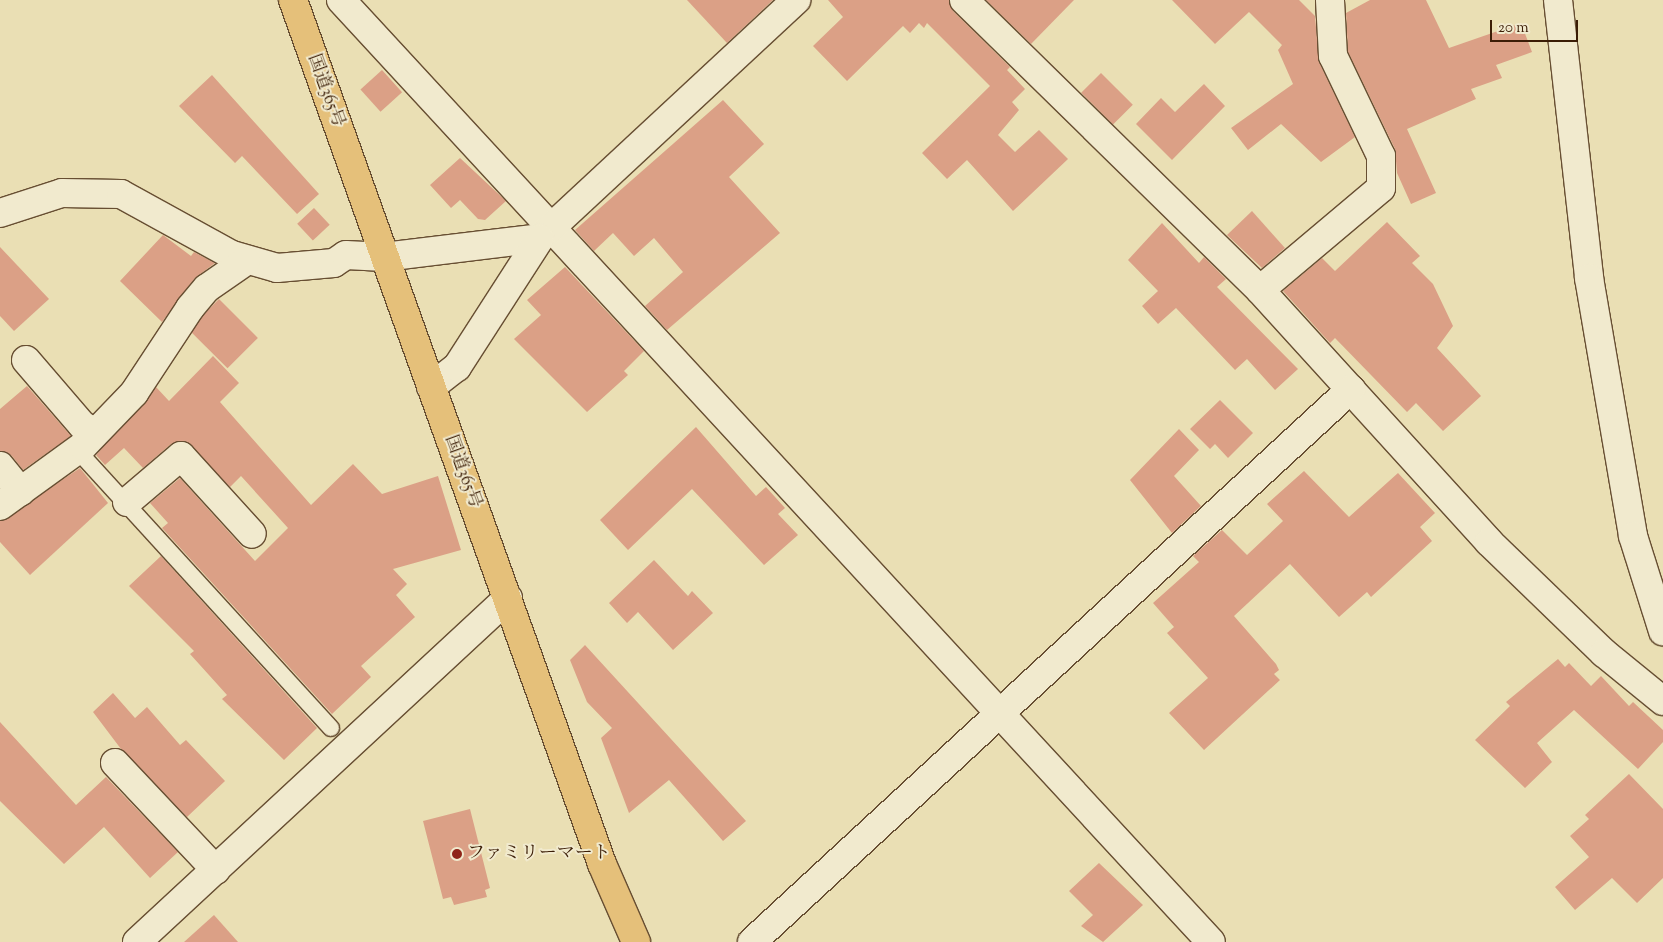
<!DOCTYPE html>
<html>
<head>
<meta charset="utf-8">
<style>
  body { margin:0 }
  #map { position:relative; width:1663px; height:942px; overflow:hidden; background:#eadfb4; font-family:"Sorts Mill Goudy","Noto Serif JP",serif }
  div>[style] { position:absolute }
  .building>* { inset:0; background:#dba086; transform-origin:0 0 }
  .roads { filter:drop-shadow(1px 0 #674e32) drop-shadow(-1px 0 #674e32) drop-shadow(0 1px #674e32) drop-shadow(0 -1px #674e32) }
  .service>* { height:16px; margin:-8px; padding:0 8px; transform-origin:8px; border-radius:8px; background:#f1eace }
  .minor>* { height:28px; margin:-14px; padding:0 14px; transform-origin:14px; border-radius:14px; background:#f1eace }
  .tertiary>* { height:28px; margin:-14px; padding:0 14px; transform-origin:14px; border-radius:14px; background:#f1eace }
  .trunk>* { height:28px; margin:-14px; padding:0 14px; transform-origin:14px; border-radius:14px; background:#e5c07a }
  .dots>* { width:14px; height:14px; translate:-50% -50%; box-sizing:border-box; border:2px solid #f1eace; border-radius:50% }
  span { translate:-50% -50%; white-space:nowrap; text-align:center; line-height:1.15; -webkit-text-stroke:4px #f1eace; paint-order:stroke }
  .street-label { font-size:18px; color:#3b1d06 }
  .poi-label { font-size:18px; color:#3b1d06 }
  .left { translate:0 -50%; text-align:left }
  .scale { position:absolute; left:1490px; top:20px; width:88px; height:22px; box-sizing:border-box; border:2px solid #3b1d06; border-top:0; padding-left:6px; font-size:15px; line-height:18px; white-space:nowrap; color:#3b1d06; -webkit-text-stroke:4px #f1eace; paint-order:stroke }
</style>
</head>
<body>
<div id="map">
  <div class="building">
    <div style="clip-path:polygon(687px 0,773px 0,727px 43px)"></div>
    <div style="clip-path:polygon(828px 0,949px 0,953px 11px,1010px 67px,1007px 70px,1025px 89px,1012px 102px,1019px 110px,998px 135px,1015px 152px,1039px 130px,1068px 159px,1013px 211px,967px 160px,947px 179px,922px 153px,990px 86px,927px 23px,924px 28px,919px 23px,910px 33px,903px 26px,847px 81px,813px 46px,843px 17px)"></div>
    <div style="clip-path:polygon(986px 0,1074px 0,1031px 44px)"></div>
    <div style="clip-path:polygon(1172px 0,1299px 0,1315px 16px,1319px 62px,1355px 137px,1321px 162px,1281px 124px,1248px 150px,1231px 128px,1293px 84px,1278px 50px,1282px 45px,1249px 12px,1215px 44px)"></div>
    <div style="clip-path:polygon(1370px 0,1426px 0,1449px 48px,1521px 23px,1532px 52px,1496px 65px,1502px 78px,1471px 89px,1476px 99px,1407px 129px,1436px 193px,1411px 204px,1397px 173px,1395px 149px,1348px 52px,1346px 13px)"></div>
    <div style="left:382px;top:70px;width:30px;height:29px;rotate:48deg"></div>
    <div style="left:1101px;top:73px;width:45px;height:28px;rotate:45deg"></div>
    <div style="clip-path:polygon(212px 75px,319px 194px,297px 214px,242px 156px,235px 163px,179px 106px)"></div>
    <div style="clip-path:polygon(1204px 84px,1225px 106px,1172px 160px,1136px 124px,1161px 98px,1175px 112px)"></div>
    <div style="clip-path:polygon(723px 100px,764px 144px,729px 177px,780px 233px,667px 330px,645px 306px,683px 272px,654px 238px,634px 256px,613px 233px,594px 251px,575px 230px)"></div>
    <div style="clip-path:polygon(460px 158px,506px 201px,485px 220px,478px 219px,460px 200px,451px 208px,430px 185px)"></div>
    <div style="left:314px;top:208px;width:23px;height:23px;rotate:47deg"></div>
    <div style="clip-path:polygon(1252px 211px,1285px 248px,1262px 268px,1227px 235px)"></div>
    <div style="clip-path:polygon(1387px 222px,1420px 256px,1412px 263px,1433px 284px,1453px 326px,1437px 348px,1481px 396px,1443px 431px,1416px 403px,1407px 412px,1335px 338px,1330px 343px,1283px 291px,1322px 258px,1335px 271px)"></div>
    <div style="clip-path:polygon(1162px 223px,1199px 263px,1204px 257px,1226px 279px,1217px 287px,1298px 369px,1275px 390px,1247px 359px,1235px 370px,1176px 308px,1158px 324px,1142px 306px,1158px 291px,1128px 260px)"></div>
    <div style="clip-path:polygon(163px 235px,191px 256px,194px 252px,215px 263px,195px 278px,162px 322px,120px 281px)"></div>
    <div style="clip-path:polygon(0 247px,49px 299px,14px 331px,0 316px)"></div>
    <div style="clip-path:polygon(565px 267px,644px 351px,624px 371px,628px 375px,587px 412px,514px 339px,541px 315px,527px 300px)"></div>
    <div style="left:219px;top:299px;width:55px;height:43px;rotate:45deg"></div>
    <div style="clip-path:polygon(213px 356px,239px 383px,220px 402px,311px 505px,353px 464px,382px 494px,438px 476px,461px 550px,393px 569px,407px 584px,396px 595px,415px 617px,361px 666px,371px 677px,332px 714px,162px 528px,168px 523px,150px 503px,180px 478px,255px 561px,288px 528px,241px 476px,230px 487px,185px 441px,171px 444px,143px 468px,124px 448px,105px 465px,96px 455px,156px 387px,169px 401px)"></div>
    <div style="clip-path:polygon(27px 386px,71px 436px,23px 470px,12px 456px,0 451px,0 409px)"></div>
    <div style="clip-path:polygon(1220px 400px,1253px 433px,1228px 458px,1215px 444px,1210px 449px,1190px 429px)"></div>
    <div style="clip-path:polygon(696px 427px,756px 496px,766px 487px,785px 508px,778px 514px,798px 535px,764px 565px,692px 489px,628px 550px,600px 520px)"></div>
    <div style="clip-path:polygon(1179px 429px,1199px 450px,1174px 476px,1201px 506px,1172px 533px,1130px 480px)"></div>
    <div style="clip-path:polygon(80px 468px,108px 503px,30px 575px,0 542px,0 521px)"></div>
    <div style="clip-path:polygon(1304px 471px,1349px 517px,1398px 473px,1435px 513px,1420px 527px,1432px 541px,1371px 597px,1367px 592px,1339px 617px,1290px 564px,1234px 616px,1276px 664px,1279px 670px,1274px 674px,1280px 680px,1204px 750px,1169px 713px,1208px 678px,1167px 633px,1174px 627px,1153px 603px,1199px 562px,1193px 556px,1222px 530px,1247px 555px,1283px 521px,1267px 504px)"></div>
    <div style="clip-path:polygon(161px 556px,317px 728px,284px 760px,222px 699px,227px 695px,190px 654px,194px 651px,129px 586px)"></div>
    <div style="clip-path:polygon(654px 560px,688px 596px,692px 591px,713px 613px,673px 650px,638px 612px,627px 623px,609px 603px)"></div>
    <div style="clip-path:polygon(585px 645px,746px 821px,723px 841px,669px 780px,629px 813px,601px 738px,612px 728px,587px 702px,570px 660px)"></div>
    <div style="clip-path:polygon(1558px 659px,1565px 667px,1569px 663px,1591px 686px,1601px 676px,1629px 706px,1633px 702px,1663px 730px,1663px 742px,1638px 769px,1574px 710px,1537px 743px,1552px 762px,1525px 788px,1475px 740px,1510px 706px,1506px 702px)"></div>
    <div style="clip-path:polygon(113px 693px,135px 718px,147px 707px,180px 745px,186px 740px,225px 781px,187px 817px,121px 749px,93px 712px)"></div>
    <div style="clip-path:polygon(0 722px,76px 805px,106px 777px,178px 852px,150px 878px,104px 827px,64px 864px,0 801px)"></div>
    <div style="clip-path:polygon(1629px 774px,1663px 809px,1663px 878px,1637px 903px,1612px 878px,1575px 910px,1555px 887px,1589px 857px,1570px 836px,1589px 819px,1585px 815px)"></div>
    <div style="clip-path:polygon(470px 809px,490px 888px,485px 890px,487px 897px,454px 905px,451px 897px,443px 899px,423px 821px)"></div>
    <div style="clip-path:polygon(1099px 863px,1143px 905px,1103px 942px,1081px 926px,1093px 915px,1069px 891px)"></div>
    <div style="clip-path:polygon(214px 915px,238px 942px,184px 942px)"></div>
  </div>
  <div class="roads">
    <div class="service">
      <div style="left:78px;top:451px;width:375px;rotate:47.6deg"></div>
    </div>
    <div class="minor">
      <div style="left:341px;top:0;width:1282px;rotate:47.28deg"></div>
      <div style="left:964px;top:0;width:414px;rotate:44.4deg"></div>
      <div style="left:1260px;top:290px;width:341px;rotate:47.7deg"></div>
      <div style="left:1489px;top:542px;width:160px;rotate:44deg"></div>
      <div style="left:1604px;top:653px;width:76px;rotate:39.1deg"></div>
      <div style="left:1558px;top:0;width:280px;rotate:83.6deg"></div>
      <div style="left:1589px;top:278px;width:262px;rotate:80.3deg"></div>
      <div style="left:1633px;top:536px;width:100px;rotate:72.5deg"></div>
      <div style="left:0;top:213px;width:65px;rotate:-17.9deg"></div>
      <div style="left:62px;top:193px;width:59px;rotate:1deg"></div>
      <div style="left:121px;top:194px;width:127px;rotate:28.8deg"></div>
      <div style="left:232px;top:255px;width:47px;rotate:16.1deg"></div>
      <div style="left:277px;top:268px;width:57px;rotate:-5deg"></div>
      <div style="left:334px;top:263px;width:14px;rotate:-34deg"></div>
      <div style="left:346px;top:255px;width:38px;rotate:3deg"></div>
      <div style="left:384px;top:257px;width:157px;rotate:-6.9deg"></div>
      <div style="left:540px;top:238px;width:350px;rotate:-42.9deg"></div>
      <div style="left:1260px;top:290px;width:158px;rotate:-40.1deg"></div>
      <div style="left:1381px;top:188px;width:32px;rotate:-90deg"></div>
      <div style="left:1381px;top:156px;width:111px;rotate:-115.6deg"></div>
      <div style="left:1333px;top:56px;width:56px;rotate:-93.1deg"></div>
      <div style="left:26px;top:360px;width:86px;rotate:49.3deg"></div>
      <div style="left:82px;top:425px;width:14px;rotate:30deg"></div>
      <div style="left:431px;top:387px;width:33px;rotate:-38deg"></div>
      <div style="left:457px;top:367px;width:153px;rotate:-57.2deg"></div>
      <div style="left:0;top:466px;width:33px;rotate:51deg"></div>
      <div style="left:127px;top:502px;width:71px;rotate:-40.4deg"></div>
      <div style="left:181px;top:456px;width:105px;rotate:47.7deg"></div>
      <div style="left:0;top:506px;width:102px;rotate:-35.9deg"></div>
      <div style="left:83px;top:446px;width:74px;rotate:-46.1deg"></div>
      <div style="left:134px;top:393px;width:102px;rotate:-56.6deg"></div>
      <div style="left:190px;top:308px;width:26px;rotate:-50deg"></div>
      <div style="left:207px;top:288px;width:47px;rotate:-34.7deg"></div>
      <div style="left:115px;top:763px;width:147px;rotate:46.7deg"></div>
      <div style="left:752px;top:942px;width:815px;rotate:-42.71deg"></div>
    </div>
    <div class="tertiary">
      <div style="left:137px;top:942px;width:506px;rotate:-42.84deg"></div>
    </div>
    <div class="trunk">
      <div style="left:293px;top:0;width:918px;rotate:70.32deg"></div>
      <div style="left:602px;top:864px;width:85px;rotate:66.4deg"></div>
    </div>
  </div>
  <div class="dots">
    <div style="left:457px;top:854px;background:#8f2418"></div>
  </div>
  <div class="street-label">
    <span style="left:325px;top:91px;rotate:70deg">国道365号</span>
    <span style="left:462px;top:472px;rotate:70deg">国道365号</span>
  </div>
  <div class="poi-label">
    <span class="left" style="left:467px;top:854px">ファミリーマート</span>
  </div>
  <div class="scale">20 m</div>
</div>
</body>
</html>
